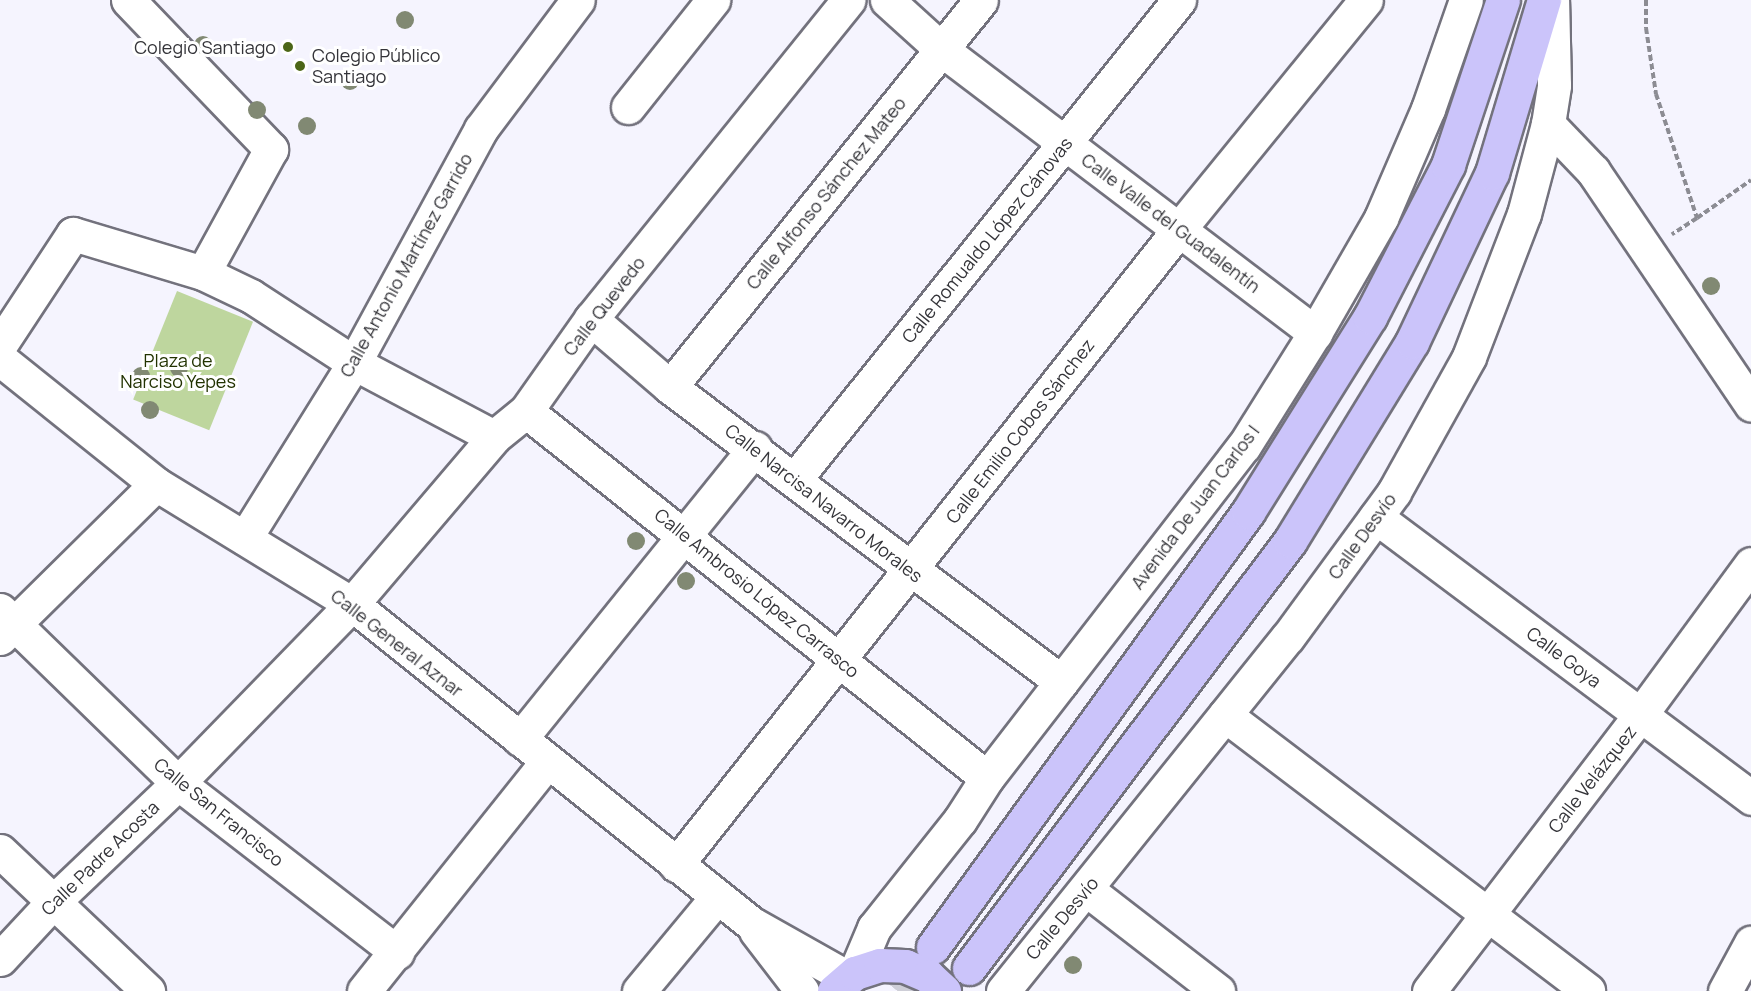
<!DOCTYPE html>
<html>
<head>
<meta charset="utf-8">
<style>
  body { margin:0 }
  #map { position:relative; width:1751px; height:991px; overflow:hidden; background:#f5f4fe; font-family:Manrope,sans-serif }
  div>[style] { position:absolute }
  .green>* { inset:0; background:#bed69e; transform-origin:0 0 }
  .major-tunnel>* { height:33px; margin-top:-16.5px; transform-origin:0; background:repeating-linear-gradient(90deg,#ceced7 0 33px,transparent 0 49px) }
  .path>* { height:4px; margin-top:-2px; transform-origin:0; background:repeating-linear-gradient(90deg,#8c8c93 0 6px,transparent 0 9px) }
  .roads { filter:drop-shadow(2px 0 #73727d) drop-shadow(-2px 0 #73727d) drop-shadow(0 2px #73727d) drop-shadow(0 -2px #73727d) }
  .minor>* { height:33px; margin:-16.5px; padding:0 16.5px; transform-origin:16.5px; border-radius:16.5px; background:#fff }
  .major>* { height:33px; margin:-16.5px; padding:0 16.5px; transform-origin:16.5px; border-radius:16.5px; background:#cbc4fa }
  .trees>* { width:18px; height:18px; margin:-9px; border-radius:50%; background:#818973 }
  .dots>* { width:16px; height:16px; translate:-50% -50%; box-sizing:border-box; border:3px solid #fff; border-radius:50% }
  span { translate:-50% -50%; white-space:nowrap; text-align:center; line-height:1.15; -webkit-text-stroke:6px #fff; paint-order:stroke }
  .poi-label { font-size:18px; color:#343439 }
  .right { translate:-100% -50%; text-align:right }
  .left { translate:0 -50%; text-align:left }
  .street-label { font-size:18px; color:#343439 }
  .park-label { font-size:18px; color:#223201 }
</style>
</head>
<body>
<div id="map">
  <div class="green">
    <div style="left:177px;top:291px;width:82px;height:117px;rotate:22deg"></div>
  </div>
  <div class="major-tunnel">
    <div style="left:898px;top:991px;width:53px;rotate:-51.8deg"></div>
  </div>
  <div class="path">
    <div style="left:1646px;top:0;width:28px;rotate:90deg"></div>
    <div style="left:1646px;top:28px;width:67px;rotate:81.4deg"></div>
    <div style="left:1656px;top:94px;width:131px;rotate:71.7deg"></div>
    <div style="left:1697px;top:218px;width:30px;rotate:147deg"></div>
    <div style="left:1697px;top:218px;width:66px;rotate:-35.1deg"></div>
  </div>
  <div class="roads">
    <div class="minor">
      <div style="left:128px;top:0;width:207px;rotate:46.2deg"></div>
      <div style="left:271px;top:149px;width:141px;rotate:118.7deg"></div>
      <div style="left:887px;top:0;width:73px;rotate:42.2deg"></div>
      <div style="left:941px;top:49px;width:470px;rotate:37.2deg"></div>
      <div style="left:628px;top:107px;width:137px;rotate:-51.5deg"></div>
      <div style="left:1548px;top:124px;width:65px;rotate:46.2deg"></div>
      <div style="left:1593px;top:171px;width:282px;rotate:55.9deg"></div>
      <div style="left:591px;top:319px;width:104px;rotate:40.7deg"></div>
      <div style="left:670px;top:387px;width:490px;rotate:37deg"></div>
      <div style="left:0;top:345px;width:133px;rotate:-56.7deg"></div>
      <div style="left:73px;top:234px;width:136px;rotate:16.7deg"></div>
      <div style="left:203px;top:273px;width:53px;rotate:25.6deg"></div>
      <div style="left:251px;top:296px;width:123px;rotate:33deg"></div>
      <div style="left:354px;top:363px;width:158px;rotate:27.9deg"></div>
      <div style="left:0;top:359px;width:200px;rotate:38.7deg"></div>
      <div style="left:156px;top:484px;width:230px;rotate:31.5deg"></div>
      <div style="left:352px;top:604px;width:512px;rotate:38.66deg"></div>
      <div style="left:752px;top:924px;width:110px;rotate:29.4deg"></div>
      <div style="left:670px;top:387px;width:496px;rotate:-51.2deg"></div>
      <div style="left:526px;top:411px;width:589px;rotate:38.52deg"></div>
      <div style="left:795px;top:479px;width:614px;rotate:-51.28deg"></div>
      <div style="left:1376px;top:517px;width:469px;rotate:36.8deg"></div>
      <div style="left:245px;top:538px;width:206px;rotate:-58.1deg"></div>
      <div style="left:354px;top:363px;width:266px;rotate:-61.5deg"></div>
      <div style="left:481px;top:129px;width:161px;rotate:-53.1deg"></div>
      <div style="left:0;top:610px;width:248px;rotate:44.2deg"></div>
      <div style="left:178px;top:783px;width:277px;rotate:37.7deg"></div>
      <div style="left:0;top:638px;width:219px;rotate:-44.6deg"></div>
      <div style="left:1225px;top:715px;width:456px;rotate:37.2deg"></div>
      <div style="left:520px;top:739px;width:374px;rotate:-51.1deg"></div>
      <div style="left:0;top:851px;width:204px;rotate:43.4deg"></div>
      <div style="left:676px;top:865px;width:812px;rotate:-51.65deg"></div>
      <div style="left:1180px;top:228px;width:294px;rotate:-50.8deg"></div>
      <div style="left:1086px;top:889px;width:167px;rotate:37.7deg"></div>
      <div style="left:756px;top:931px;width:76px;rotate:52.5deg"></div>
      <div style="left:0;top:959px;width:78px;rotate:-47.1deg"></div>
      <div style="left:53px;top:902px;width:173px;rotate:-43.6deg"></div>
      <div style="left:178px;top:783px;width:250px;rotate:-45.8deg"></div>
      <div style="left:352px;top:604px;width:219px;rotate:-49.6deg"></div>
      <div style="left:494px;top:437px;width:41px;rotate:-39.1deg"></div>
      <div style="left:526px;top:411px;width:113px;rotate:-54.8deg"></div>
      <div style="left:591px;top:319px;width:410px;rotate:-51.1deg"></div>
      <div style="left:855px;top:973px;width:49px;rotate:-67.1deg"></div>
      <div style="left:874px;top:928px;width:138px;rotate:-51.5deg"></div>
      <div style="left:960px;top:820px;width:50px;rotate:-57.3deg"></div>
      <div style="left:987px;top:778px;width:420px;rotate:-52.3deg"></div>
      <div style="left:1244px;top:446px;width:133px;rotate:-57.9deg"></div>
      <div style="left:1315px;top:333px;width:133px;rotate:-60.1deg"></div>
      <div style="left:1381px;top:218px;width:119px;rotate:-66.7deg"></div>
      <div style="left:1428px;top:109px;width:115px;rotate:-70.8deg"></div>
      <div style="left:364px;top:991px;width:293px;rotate:-51.4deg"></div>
      <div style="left:639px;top:991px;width:122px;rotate:-50.3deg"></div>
      <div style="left:1003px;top:991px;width:454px;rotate:-51.2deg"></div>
      <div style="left:1288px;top:637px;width:180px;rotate:-53.8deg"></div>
      <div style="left:1394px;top:492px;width:154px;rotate:-60.9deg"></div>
      <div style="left:1469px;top:357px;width:153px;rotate:-69deg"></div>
      <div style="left:1524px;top:214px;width:93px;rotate:-75.1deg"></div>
      <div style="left:1548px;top:124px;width:39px;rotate:-81deg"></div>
      <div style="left:1554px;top:85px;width:85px;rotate:-91.3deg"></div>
      <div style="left:1429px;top:991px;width:349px;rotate:-52.6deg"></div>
      <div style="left:1641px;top:714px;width:186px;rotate:-53.7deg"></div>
      <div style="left:1725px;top:991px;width:55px;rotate:-61.6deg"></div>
    </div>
    <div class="major">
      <div style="left:933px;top:947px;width:537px;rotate:-54.09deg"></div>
      <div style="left:1248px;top:512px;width:230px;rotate:-58deg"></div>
      <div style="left:1370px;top:317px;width:171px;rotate:-62.8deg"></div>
      <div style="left:1448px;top:165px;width:174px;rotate:-71.6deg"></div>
      <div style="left:969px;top:968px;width:534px;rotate:-53.07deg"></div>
      <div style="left:1290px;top:541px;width:233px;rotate:-58.5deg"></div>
      <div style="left:1412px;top:342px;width:187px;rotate:-64.7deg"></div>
      <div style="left:1492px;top:173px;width:181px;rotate:-73.3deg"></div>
      <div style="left:834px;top:991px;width:28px;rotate:-41deg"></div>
      <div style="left:855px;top:973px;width:26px;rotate:-18deg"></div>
      <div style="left:880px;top:965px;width:25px;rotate:2deg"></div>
      <div style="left:905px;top:966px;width:25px;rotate:23deg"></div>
      <div style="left:928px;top:976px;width:22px;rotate:43deg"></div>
    </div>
  </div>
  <div class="trees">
    <div style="left:405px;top:20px"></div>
    <div style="left:203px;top:45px"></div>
    <div style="left:350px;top:81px"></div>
    <div style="left:257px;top:110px"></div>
    <div style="left:307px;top:126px"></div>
    <div style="left:1711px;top:286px"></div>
    <div style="left:179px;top:368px"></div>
    <div style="left:141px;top:376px"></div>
    <div style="left:150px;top:410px"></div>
    <div style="left:636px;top:541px"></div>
    <div style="left:686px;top:581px"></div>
    <div style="left:1073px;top:965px"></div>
  </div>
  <div class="dots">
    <div style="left:288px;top:47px;background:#4c6617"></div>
    <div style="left:300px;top:66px;background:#4c6617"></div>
  </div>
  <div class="poi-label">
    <span class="right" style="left:276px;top:47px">Colegio Santiago</span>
    <span class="left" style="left:312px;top:66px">Colegio Público<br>Santiago</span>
  </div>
  <div class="street-label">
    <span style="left:826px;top:193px;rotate:-51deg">Calle Alfonso Sánchez Mateo</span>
    <span style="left:1171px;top:223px;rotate:37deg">Calle Valle del Guadalentín</span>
    <span style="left:987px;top:240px;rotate:-51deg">Calle Romualdo López Cánovas</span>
    <span style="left:406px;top:265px;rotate:-61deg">Calle Antonio Martínez Garrido</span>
    <span style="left:604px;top:306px;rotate:-52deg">Calle Quevedo</span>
    <span style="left:1020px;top:431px;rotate:-52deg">Calle Emilio Cobos Sánchez</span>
    <span style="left:824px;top:503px;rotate:38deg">Calle Narcisa Navarro Morales</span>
    <span style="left:1195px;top:507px;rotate:-53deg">Avenida De Juan Carlos I</span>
    <span style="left:1362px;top:536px;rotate:-54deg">Calle Desvío</span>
    <span style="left:757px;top:593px;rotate:39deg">Calle Ambrosio López Carrasco</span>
    <span style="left:397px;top:643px;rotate:38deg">Calle General Aznar</span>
    <span style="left:1564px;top:657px;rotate:37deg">Calle Goya</span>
    <span style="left:1592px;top:779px;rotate:-52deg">Calle Velázquez</span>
    <span style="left:219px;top:812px;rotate:39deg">Calle San Francisco</span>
    <span style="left:100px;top:858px;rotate:-44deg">Calle Padre Acosta</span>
    <span style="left:1062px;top:918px;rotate:-50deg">Calle Desvío</span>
  </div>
  <div class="park-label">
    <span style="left:178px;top:371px">Plaza de<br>Narciso Yepes</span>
  </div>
</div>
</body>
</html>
